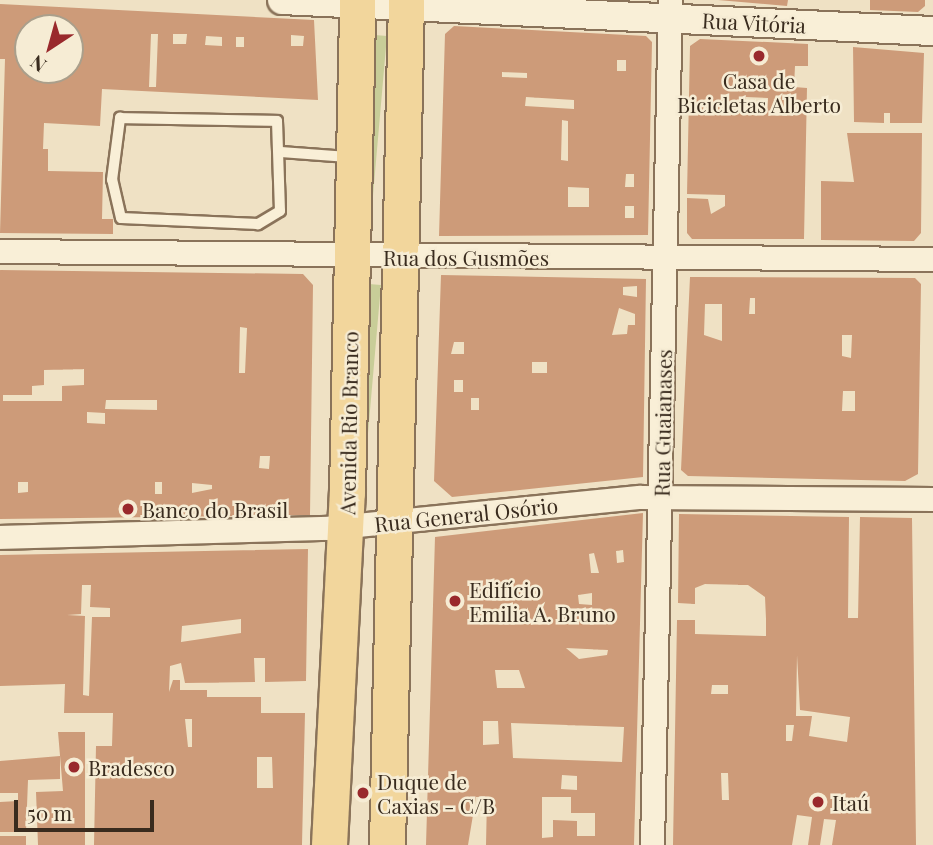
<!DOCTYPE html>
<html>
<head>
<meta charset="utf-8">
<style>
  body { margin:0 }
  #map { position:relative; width:933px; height:845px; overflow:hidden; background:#efe1c4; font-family:"Playfair Display",serif }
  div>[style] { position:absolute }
  .green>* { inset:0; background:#c8cd98; transform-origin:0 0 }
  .building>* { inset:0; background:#cd9b79; transform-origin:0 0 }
  .roads { filter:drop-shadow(2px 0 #8a735a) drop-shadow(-2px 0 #8a735a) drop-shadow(0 2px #8a735a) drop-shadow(0 -2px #8a735a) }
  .service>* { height:10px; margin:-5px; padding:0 5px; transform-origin:5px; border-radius:5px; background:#f9efd7 }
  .minor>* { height:23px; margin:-11.5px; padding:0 11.5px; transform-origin:11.5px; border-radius:11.5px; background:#f9efd7 }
  .tertiary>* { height:28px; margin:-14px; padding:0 14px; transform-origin:14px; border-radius:14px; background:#f9efd7 }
  .primary>* { height:35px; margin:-17.5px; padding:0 17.5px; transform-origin:17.5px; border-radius:17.5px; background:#f2d69c }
  .dots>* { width:19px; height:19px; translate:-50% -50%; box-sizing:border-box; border:4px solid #f6ecd4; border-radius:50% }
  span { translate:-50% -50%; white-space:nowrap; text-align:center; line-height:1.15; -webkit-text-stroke:5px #f6ecd4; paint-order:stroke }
  .street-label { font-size:21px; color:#392b1e }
  .poi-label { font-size:21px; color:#392b1e }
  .left { translate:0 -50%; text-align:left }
  .north { position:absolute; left:14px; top:14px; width:70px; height:70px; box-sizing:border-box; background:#f6ecd4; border:2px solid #aa9f8b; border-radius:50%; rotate:216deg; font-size:19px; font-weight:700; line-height:28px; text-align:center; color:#392b1e }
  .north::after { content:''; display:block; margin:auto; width:24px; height:32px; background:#99292c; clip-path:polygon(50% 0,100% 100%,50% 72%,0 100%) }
  .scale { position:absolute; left:14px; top:800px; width:140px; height:32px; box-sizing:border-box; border:4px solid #392b1e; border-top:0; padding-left:9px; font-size:21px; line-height:24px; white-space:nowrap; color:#392b1e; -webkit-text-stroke:5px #f6ecd4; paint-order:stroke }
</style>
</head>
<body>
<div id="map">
  <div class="green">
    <div style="left:375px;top:35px;width:12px;height:189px;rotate:5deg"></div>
    <div style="left:369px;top:284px;width:12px;height:206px;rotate:5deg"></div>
  </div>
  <div class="building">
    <div style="clip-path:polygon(718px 0,788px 0,787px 6px)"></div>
    <div style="clip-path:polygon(870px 0,925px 0,925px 6px,918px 12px,870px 10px)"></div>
    <div style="clip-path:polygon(evenodd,0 4px,314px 20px,318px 100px,102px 89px,100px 126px,44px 123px,43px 149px,48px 149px,48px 171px,103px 172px,102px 219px,113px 219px,113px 234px,0 233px,5px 59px,0 59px,0 4px,28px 28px,70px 28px,70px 70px,28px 70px,28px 28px,0 4px,151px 34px,158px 34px,156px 87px,149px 87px,151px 34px,0 4px,173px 34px,187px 34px,186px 44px,173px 44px,173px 34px,0 4px,291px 35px,304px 36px,303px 46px,291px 46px,291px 35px,0 4px,206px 36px,222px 37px,222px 46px,205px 45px,206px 36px,0 4px,236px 37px,244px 37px,244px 47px,236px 47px,236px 37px)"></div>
    <div style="clip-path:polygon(evenodd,454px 26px,646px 36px,652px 42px,648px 235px,439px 236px,445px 34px,454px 26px,617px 60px,626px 60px,626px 71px,617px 71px,617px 60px,454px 26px,502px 72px,527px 73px,527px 78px,502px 77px,502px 72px,454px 26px,526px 97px,574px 100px,574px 109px,525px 106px,526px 97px,454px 26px,562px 120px,568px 121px,568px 161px,561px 160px,562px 120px,454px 26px,626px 174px,634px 174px,634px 187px,625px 187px,626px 174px,454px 26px,568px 187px,589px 188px,589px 207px,568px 207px,568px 187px,454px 26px,625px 206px,634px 206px,634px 218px,625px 218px,625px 206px)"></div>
    <div style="clip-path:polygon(evenodd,700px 39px,808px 44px,808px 66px,795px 66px,794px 87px,807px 88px,804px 239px,692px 239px,687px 233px,687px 198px,708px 199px,711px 214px,725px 206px,725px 195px,687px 194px,690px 46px,700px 39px,746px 97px,768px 98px,767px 110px,745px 108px,746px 97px)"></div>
    <div style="clip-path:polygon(853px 47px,924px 53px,922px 123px,890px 123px,890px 113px,884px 113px,884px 123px,854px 122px)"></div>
    <div style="clip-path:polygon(847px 133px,922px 133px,921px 233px,914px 241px,821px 240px,821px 181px,854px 182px)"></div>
    <div style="clip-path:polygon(evenodd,0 270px,303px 274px,313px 285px,310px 515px,0 519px,0 270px,240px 327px,247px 328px,245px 373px,239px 373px,240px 327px,0 270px,84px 369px,84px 385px,62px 386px,62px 401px,3px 401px,3px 395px,32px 395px,32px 386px,44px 385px,44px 370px,84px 369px,0 270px,106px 400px,157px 400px,157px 410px,105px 409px,106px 400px,0 270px,87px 412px,105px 413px,105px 424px,87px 423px,87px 412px,0 270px,260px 456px,270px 456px,269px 469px,259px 468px,260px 456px,0 270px,18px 482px,28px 482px,28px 492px,18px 493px,18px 482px,0 270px,155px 482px,162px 482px,162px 494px,155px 494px,155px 482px,0 270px,192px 483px,212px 485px,212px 489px,192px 493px,192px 483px)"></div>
    <div style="clip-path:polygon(evenodd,441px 275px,646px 279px,643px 477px,452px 497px,434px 481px,441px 275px,637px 286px,637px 297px,623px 295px,623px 287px,637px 286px,441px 275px,619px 308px,635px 314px,635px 325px,628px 325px,627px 334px,612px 335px,619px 308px,441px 275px,454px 342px,464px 342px,464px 354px,451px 354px,454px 342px,441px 275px,532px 362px,547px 362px,547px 373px,532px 373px,532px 362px,441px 275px,454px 380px,463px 380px,463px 392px,454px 392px,454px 380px,441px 275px,471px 398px,479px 398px,479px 410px,471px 410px,471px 398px)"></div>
    <div style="clip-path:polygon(evenodd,690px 277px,915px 278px,921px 284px,918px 474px,905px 481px,688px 476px,681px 470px,690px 277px,750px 298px,755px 298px,755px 314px,749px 314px,750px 298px,690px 277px,705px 304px,722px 304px,722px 341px,704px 335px,705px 304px,690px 277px,842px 335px,852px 335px,851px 358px,842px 356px,842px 335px,690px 277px,843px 391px,855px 391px,855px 411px,842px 411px,843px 391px)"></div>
    <div style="clip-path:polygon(evenodd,643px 513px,634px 845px,486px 845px,487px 797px,476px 797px,468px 845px,426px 845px,435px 537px,643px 513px,623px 550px,624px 562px,617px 563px,616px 551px,623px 550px,643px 513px,594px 553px,599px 573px,591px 573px,589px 554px,594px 553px,643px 513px,592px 593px,592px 605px,579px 604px,578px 595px,592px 593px,643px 513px,566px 648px,608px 650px,607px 655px,579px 659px,566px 648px,643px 513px,495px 670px,519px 670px,525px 688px,497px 688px,495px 670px,643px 513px,483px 721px,498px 721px,499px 744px,483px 745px,483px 721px,643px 513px,511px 723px,624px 727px,622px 762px,513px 758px,511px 723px,643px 513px,562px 775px,577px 776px,577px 790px,561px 789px,562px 775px,643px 513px,542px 797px,571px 797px,571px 813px,595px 813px,595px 836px,577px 836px,577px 821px,553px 820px,553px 837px,542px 838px,542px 797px)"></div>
    <div style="clip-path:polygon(evenodd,679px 514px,849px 517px,848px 618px,858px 618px,860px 517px,912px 518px,916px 845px,832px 845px,836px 820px,824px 819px,820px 845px,808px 845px,812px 817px,797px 815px,792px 845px,673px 845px,677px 620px,695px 620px,695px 634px,766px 636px,766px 619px,765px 597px,748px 585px,705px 584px,695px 588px,695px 604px,678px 603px,679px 514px,797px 655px,800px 710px,850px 717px,847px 742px,809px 736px,812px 716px,796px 716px,797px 655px,679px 514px,712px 685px,728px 685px,728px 694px,711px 694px,712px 685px,679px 514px,786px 725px,794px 725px,792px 741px,786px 741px,786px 725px,679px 514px,721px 773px,728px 773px,729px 800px,722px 800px,721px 773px)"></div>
    <div style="clip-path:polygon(evenodd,308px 549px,306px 681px,265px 682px,265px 658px,254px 658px,255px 682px,185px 683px,181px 663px,170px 666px,169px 692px,173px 680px,180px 680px,180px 690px,207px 690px,207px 697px,261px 697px,261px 713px,305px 713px,302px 845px,94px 845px,96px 746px,112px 746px,113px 713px,64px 713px,65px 684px,0 686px,0 555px,308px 549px,82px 585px,91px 585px,90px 607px,110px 608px,110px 617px,92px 617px,89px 696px,83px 695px,85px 616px,67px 615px,81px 614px,82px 585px,308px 549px,241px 619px,241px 633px,181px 642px,182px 626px,241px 619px,308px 549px,185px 719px,192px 719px,192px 747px,188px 747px,185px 719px,308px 549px,257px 757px,272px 757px,273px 788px,257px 788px,257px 757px)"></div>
    <div style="clip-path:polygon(58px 732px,85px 732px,85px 845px,38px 845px,36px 792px,63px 791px)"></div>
    <div style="clip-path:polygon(60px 756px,60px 779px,28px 780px,26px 832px,0 832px,0 802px,18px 801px,18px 793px,0 793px,0 761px)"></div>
    <div style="left:26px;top:836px;width:9px;height:26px;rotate:90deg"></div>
  </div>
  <div class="roads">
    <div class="service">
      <div style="left:120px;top:118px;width:157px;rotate:1.1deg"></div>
      <div style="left:277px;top:121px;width:90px;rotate:88.1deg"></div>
      <div style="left:280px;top:211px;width:26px;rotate:149deg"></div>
      <div style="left:258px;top:224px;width:137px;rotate:-177.5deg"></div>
      <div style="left:121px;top:218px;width:39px;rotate:-103deg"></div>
      <div style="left:112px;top:180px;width:63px;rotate:-82.6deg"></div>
      <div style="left:281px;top:152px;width:67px;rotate:4.3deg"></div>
    </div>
    <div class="minor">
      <div style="left:0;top:251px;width:933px;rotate:0.49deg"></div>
      <div style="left:0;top:537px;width:327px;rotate:-1.6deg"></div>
      <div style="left:327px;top:528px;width:315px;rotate:-5.7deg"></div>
      <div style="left:640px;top:497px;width:293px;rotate:0.4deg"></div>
      <div style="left:652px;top:845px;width:845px;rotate:-88.78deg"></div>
    </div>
    <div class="tertiary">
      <div style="left:282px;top:0;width:652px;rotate:2.73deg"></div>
    </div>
    <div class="primary">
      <div style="left:329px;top:845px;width:353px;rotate:-87.1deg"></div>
      <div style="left:347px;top:492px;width:492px;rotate:-88.8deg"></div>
      <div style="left:387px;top:845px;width:845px;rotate:-88.71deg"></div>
    </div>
  </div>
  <div class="dots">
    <div style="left:759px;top:56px;background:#99292c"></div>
    <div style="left:128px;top:509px;background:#99292c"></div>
    <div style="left:455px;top:601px;background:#99292c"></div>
    <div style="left:74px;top:767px;background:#99292c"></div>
    <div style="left:363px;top:793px;background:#99292c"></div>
    <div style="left:818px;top:802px;background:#99292c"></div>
  </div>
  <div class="street-label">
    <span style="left:754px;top:22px;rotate:3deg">Rua Vitória</span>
    <span style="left:466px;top:257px">Rua dos Gusmões</span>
    <span style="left:348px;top:423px;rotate:-89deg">Avenida Rio Branco</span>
    <span style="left:662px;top:423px;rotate:-89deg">Rua Guaianases</span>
    <span style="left:466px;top:514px;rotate:-6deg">Rua General Osório</span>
  </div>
  <div class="poi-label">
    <span style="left:759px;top:92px">Casa de<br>Bicicletas Alberto</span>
    <span class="left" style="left:142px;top:509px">Banco do Brasil</span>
    <span class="left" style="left:469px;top:601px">Edifício<br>Emilia A. Bruno</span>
    <span class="left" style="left:88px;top:767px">Bradesco</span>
    <span class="left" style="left:377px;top:793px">Duque de<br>Caxias - C/B</span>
    <span class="left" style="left:832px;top:802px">Itaú</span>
  </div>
  <div class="north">N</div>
  <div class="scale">50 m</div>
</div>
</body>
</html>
